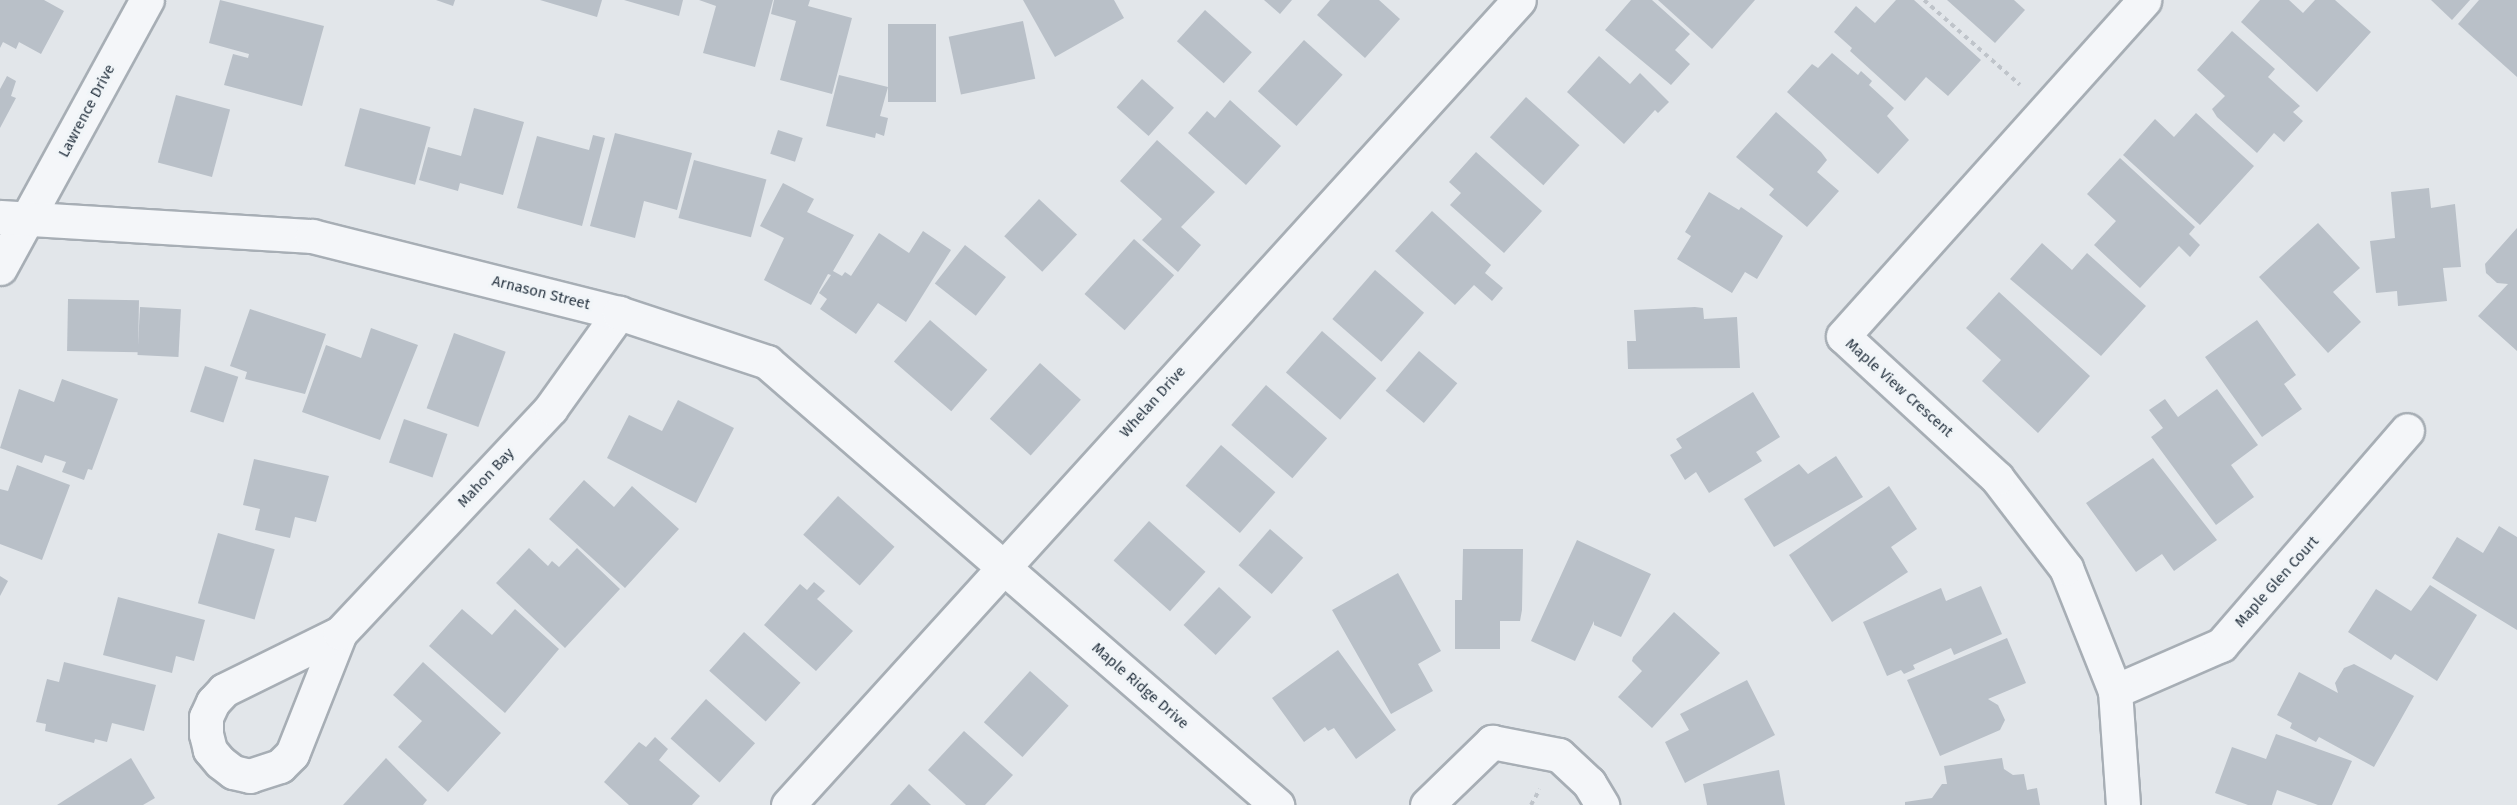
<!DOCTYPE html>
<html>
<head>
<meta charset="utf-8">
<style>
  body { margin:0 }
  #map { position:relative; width:2517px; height:805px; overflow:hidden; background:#e2e6ea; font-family:"Fira Sans",sans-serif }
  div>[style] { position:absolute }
  .building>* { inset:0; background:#b9c0c8; transform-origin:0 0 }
  .path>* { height:4px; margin-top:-2px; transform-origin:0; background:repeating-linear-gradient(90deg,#bfc4ca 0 4.5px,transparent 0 9px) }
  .roads { filter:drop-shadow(2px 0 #a7aeb5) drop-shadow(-2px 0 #a7aeb5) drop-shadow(0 2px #a7aeb5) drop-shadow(0 -2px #a7aeb5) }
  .minor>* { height:33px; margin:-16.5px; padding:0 16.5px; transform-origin:16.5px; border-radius:16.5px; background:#f4f6f9 }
  .tertiary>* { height:33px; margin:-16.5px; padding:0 16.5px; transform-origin:16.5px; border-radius:16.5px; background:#f4f6f9 }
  span { translate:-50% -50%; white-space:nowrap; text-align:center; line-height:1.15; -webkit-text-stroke:6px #f1f5f8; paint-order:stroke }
  .street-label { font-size:15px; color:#293643 }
</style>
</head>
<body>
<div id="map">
  <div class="building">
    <div style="clip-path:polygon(0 0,44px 0,64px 11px,41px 54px,19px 42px,16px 49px,3px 42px,0 48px)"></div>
    <div style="clip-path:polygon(220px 0,324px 26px,302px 106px,224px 85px,233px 54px,248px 58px,249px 54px,209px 43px)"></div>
    <div style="clip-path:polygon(436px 0,455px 0,453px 6px)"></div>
    <div style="clip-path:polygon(540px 0,602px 0,597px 17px)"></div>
    <div style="clip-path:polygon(624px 0,683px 0,679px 16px)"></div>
    <div style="clip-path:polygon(773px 0,755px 67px,703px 53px,716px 6px,699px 0)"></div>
    <div style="clip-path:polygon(774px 0,810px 0,808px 6px,852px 18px,832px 94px,780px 80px,796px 21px,771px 14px)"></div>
    <div style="clip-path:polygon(1023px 0,1114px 0,1124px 18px,1055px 57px)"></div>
    <div style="clip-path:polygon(1264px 0,1292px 0,1280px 14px)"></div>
    <div style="clip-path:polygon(1330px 0,1379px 0,1400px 19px,1365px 58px,1317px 15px)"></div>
    <div style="clip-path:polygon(1631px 0,1652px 0,1690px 34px,1675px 50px,1690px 64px,1671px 85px,1605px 30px)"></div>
    <div style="clip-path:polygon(1658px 0,1755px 0,1712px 49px)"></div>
    <div style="clip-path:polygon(1896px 0,1914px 0,1981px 60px,1948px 96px,1926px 77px,1905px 101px,1850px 51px,1852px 48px,1834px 32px,1856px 6px,1875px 23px)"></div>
    <div style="clip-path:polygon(1947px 0,2014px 0,2025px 10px,1995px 43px)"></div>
    <div style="clip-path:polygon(2260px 0,2289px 0,2303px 13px,2315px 0,2335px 0,2371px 32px,2317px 92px,2241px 22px)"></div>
    <div style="clip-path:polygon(2431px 0,2470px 0,2452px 20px)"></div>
    <div style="clip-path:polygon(2479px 0,2517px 0,2517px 77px,2458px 24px)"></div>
    <div style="left:1205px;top:10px;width:63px;height:42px;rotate:42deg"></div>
    <div style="left:1023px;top:21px;width:59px;height:76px;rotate:78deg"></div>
    <div style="left:888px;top:24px;width:48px;height:78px"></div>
    <div style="clip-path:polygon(2232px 31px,2275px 69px,2268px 77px,2300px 106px,2293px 112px,2303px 121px,2284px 142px,2274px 133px,2257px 153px,2217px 117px,2212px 109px,2225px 96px,2197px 70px)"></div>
    <div style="left:1304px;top:40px;width:52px;height:69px;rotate:42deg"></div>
    <div style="clip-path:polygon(1832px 53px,1858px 75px,1861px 71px,1872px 81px,1869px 85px,1894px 108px,1887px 116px,1909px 140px,1878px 174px,1787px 92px,1812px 64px,1818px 68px)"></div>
    <div style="clip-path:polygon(1599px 56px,1630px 84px,1640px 73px,1669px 102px,1658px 113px,1655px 110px,1624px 144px,1567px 92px)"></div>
    <div style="clip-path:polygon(839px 75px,888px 87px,880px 116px,888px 118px,884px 136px,876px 133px,875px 138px,826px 126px)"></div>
    <div style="clip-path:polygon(7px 76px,16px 81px,11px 96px,16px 98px,0 128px,0 89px)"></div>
    <div style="left:1142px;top:79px;width:43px;height:38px;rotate:42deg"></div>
    <div style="left:176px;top:95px;width:56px;height:70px;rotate:15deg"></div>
    <div style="left:1526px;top:97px;width:72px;height:54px;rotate:42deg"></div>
    <div style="clip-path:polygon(1230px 100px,1281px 146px,1246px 185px,1188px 133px,1207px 111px,1215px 118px)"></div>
    <div style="left:360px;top:108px;width:73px;height:60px;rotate:15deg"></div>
    <div style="clip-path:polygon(474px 108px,524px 122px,503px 195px,460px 183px,458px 191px,419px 180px,428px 147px,461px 156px)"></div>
    <div style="clip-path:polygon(1776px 112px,1821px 152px,1827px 160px,1817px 172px,1839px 191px,1807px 227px,1769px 195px,1774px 189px,1736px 157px)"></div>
    <div style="clip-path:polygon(2196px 113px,2254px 166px,2200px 225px,2123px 155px,2155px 119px,2174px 137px)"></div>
    <div style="left:778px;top:130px;width:26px;height:25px;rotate:18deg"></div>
    <div style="clip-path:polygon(615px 133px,692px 153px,677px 210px,644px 201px,635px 238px,590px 226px)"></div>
    <div style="clip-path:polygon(593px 135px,605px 138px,582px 226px,517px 208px,537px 136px,589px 150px)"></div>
    <div style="clip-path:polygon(1157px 140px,1215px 192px,1181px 227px,1201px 245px,1178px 272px,1142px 240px,1162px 219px,1120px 181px)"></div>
    <div style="clip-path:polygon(1476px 152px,1542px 211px,1504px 253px,1450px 205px,1461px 193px,1449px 182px)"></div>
    <div style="clip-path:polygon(2120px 158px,2195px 227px,2189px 234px,2200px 245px,2190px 257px,2179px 246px,2140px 288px,2094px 245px,2116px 221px,2087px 194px)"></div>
    <div style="left:694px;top:160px;width:75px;height:60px;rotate:15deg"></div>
    <div style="clip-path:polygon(783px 183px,814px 199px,807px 212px,854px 235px,833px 271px,842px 276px,845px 272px,851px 276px,879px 233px,909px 253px,923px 231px,951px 250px,906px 322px,878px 303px,856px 334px,820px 309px,827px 299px,819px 293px,831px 275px,828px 274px,811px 305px,764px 280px,784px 238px,760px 226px)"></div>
    <div style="clip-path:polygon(2429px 188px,2431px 208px,2455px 204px,2461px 267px,2443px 268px,2447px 301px,2398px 306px,2397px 291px,2376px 293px,2370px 241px,2395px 238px,2391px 192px)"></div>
    <div style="clip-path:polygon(1709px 192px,1739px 210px,1741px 207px,1783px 236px,1757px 279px,1745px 272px,1732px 293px,1677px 259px,1691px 236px,1685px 232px)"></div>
    <div style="left:1039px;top:199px;width:52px;height:51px;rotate:43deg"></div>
    <div style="clip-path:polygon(1432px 211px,1491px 265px,1485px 273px,1503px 288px,1492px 301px,1474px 285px,1455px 305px,1395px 251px)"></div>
    <div style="clip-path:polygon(2318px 223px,2360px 268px,2333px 292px,2361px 322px,2328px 353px,2259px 277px)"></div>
    <div style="clip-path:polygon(2517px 228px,2517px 351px,2478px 316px,2508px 284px,2497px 283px,2486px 273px,2485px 264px)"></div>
    <div style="left:1134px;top:239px;width:54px;height:74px;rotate:42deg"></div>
    <div style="clip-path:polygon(2042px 243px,2072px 270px,2087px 253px,2146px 306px,2101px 356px,2010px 279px)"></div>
    <div style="left:965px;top:245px;width:52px;height:49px;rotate:38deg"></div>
    <div style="left:1375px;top:270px;width:65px;height:65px;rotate:41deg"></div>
    <div style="clip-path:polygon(1999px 292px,2090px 376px,2038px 433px,1982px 381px,2001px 360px,1966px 328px)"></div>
    <div style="left:68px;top:299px;width:71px;height:52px;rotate:1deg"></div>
    <div style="left:140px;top:307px;width:41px;height:48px;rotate:3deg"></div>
    <div style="clip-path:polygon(1695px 307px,1703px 308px,1704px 319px,1737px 317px,1740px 368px,1628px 369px,1627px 341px,1636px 341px,1634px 310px)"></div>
    <div style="clip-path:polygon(250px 309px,326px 334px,305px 394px,245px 379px,247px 372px,230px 366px)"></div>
    <div style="left:930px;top:320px;width:76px;height:55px;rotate:41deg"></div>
    <div style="clip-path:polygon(2257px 320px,2296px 375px,2284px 384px,2302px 409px,2262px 437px,2205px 357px)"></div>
    <div style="clip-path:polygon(371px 328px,418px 345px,380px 440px,302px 412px,326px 345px,361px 358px)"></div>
    <div style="left:1322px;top:331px;width:72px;height:55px;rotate:41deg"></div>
    <div style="left:454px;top:333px;width:55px;height:80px;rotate:20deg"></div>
    <div style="left:1419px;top:351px;width:50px;height:52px;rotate:40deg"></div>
    <div style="left:1040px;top:363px;width:55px;height:75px;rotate:42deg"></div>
    <div style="left:205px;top:366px;width:35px;height:48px;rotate:18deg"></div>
    <div style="clip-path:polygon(62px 379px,118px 399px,92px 470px,88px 469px,84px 480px,62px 472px,66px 462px,45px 455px,42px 463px,0 448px,19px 389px,54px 402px)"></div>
    <div style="left:1266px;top:385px;width:81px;height:53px;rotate:41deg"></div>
    <div style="clip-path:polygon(2217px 389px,2258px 445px,2231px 465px,2254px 497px,2216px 525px,2151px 437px,2163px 428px,2149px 410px,2165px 399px,2178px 417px)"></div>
    <div style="clip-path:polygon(1753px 392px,1780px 437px,1756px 452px,1762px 461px,1709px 493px,1696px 472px,1685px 480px,1670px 455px,1682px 448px,1676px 439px)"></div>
    <div style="clip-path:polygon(678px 400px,734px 428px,696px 503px,607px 458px,629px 415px,662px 431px)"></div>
    <div style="left:404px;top:419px;width:46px;height:46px;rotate:19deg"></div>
    <div style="left:1221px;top:445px;width:72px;height:54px;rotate:41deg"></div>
    <div style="clip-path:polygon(1836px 456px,1863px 497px,1774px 547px,1744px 499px,1799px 464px,1808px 474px)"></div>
    <div style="clip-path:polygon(2153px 458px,2217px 540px,2174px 571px,2162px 554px,2136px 572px,2086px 503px)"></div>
    <div style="clip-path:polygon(254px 459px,329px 476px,316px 522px,295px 517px,290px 538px,255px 530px,260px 509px,243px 505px)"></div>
    <div style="clip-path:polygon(17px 465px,70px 485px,42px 560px,0 544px,0 489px,8px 491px)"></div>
    <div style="clip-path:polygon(584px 480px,614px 507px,632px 486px,679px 529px,625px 588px,549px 519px)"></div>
    <div style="clip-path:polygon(1889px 486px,1917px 529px,1891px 547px,1908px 572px,1832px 622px,1789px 555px)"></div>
    <div style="left:838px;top:496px;width:76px;height:52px;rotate:42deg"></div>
    <div style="left:1149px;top:521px;width:76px;height:53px;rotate:42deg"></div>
    <div style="clip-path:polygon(2499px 526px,2517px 537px,2517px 630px,2432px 578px,2457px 537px,2483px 553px)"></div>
    <div style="left:1270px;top:529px;width:44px;height:48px;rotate:41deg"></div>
    <div style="left:218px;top:533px;width:59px;height:73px;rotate:16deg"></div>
    <div style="clip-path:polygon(1577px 540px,1651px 574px,1621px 637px,1594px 625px,1594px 621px,1575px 661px,1531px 641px)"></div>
    <div style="clip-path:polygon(529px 548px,548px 566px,552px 561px,559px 567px,577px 548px,620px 589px,565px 648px,496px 583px)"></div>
    <div style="clip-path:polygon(1463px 549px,1523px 549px,1522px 610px,1520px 621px,1500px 621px,1500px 649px,1455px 649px,1455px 600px,1462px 600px)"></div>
    <div style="clip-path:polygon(1398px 573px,1441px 651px,1418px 664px,1433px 691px,1391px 714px,1332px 610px)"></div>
    <div style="clip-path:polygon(0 576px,8px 581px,0 596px)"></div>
    <div style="clip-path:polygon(814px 582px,825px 591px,817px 599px,853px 631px,816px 671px,764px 625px,800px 584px,807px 590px)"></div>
    <div style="clip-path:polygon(2430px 585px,2477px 615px,2437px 681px,2395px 654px,2391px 660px,2348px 632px,2376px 589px,2411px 611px)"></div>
    <div style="clip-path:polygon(1981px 586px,2002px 634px,1954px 655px,1951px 648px,1913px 665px,1915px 669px,1904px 674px,1901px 670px,1887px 676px,1863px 622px,1941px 588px,1946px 601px)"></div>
    <div style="left:1219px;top:587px;width:44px;height:52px;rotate:43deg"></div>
    <div style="clip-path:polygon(118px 597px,205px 620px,194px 661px,176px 656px,172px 673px,103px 655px)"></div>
    <div style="clip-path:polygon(462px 609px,492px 635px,515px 609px,559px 649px,505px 713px,429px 646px)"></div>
    <div style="clip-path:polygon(1674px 612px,1720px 653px,1652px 728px,1618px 697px,1642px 671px,1632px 661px,1633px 657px)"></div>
    <div style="left:744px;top:632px;width:76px;height:52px;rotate:42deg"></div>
    <div style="clip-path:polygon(2007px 638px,2026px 683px,1988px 699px,1998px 705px,2005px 720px,2000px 730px,1940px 756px,1907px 680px)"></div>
    <div style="clip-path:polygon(1338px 650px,1396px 730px,1356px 759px,1334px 728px,1328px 731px,1325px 727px,1304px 742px,1272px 698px)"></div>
    <div style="clip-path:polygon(64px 662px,156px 685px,144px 731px,112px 723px,107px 742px,95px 739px,94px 743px,45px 731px,46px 724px,36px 722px,47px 679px,59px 682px)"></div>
    <div style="clip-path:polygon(423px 662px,501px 733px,448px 792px,398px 747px,422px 721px,393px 695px)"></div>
    <div style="clip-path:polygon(2354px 664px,2414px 696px,2374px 767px,2319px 737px,2316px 742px,2290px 728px,2292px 723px,2277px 715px,2299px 672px,2338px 693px,2335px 683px,2344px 668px)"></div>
    <div style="left:1030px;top:671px;width:52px;height:69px;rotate:42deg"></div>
    <div style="clip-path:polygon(1747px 680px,1775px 735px,1685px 783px,1665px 742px,1689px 730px,1680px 714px)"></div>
    <div style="left:706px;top:699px;width:66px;height:53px;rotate:42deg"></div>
    <div style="clip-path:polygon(964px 731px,1013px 775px,985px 805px,966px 805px,928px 770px)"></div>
    <div style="clip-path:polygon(2276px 734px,2352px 761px,2332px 805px,2318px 805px,2277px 790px,2272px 805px,2248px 805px,2215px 793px,2232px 747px,2266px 759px)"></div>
    <div style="clip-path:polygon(655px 737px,668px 749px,659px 760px,700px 796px,692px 805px,629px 805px,604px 782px,639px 742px,646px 747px)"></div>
    <div style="clip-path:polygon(131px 758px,155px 798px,143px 805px,57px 805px)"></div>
    <div style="clip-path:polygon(386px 758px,427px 800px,423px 805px,343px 805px)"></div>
    <div style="clip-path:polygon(2002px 758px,2004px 769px,2013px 775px,2024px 774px,2027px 790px,2037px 788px,2040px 805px,1905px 805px,1905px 802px,1932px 798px,1942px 784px,1947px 784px,1944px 766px)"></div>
    <div style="clip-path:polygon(1779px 770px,1785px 805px,1707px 805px,1703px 784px)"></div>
    <div style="clip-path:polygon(909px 784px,931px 805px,890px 805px)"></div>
  </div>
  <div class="path">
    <div style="left:1924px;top:0;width:128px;rotate:41.5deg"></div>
    <div style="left:1531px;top:805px;width:18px;rotate:-61deg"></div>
  </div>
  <div class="roads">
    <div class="minor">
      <div style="left:0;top:268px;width:306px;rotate:-61.3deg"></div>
      <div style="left:340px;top:633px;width:130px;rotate:111.6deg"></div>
      <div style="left:292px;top:754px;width:17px;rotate:135deg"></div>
      <div style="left:280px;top:766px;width:32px;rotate:162deg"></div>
      <div style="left:250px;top:776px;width:17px;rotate:-167deg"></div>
      <div style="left:233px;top:772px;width:16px;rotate:-142deg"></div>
      <div style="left:220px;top:762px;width:16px;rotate:-130deg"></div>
      <div style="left:210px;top:750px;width:16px;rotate:-104deg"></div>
      <div style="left:206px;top:734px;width:17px;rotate:-90deg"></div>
      <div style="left:206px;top:717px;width:17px;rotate:-65deg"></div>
      <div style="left:213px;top:702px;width:16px;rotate:-47deg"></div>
      <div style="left:224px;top:690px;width:129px;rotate:-26.2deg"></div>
      <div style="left:340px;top:633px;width:308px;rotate:-46.8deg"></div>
      <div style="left:551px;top:408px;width:117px;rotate:-54.4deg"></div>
      <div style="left:2115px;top:691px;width:116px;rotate:-23.5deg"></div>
      <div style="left:2221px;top:645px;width:284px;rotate:-49.1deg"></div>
      <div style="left:1427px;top:805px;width:91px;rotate:-44.1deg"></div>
      <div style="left:1492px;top:742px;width:68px;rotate:11deg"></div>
      <div style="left:1559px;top:755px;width:41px;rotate:43deg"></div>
      <div style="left:1589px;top:783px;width:26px;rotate:59deg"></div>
      <div style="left:2123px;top:805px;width:114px;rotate:-94deg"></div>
      <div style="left:2115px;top:691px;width:132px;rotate:-111.7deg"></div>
      <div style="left:2066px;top:568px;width:113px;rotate:-127.5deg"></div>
      <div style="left:1997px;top:478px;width:209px;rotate:-137.3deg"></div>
      <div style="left:1843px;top:336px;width:451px;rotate:-48.1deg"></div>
    </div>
    <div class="tertiary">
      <div style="left:0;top:217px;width:313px;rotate:3.5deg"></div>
      <div style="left:312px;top:236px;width:317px;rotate:14.1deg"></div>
      <div style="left:619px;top:313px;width:156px;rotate:18.3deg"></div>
      <div style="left:767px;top:362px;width:676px;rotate:40.98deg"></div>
      <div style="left:788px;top:805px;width:1087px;rotate:-47.76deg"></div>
    </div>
  </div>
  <div class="street-label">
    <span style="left:87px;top:111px;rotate:-62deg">Lawrence Drive</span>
    <span style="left:541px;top:293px;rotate:14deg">Arnason Street</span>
    <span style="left:1899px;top:388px;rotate:42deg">Maple View Crescent</span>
    <span style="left:1153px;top:402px;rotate:-48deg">Whelan Drive</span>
    <span style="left:486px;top:478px;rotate:-47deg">Mahon Bay</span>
    <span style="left:2277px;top:582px;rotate:-48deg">Maple Glen Court</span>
    <span style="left:1140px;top:686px;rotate:41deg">Maple Ridge Drive</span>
  </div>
</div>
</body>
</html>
